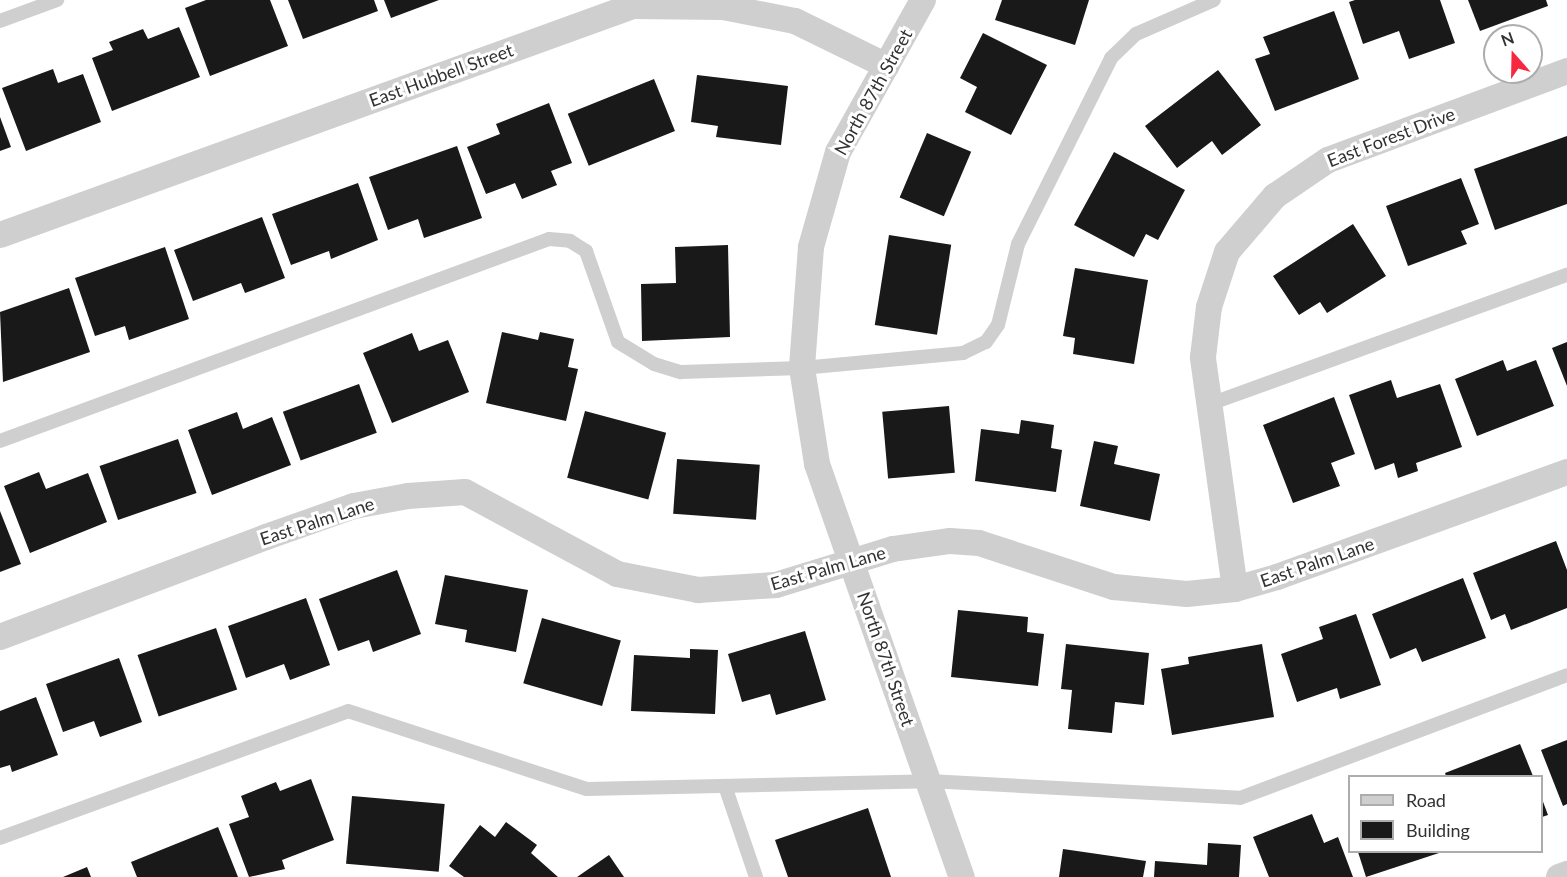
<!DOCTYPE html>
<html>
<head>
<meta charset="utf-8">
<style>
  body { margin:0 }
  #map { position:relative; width:1567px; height:877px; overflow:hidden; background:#fff; font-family:Lato,sans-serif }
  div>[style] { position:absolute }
  .building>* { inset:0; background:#191919; transform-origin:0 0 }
  .lane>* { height:14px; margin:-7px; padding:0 7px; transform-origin:7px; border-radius:7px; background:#cfcfcf }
  .street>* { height:26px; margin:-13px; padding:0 13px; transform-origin:13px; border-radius:13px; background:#cfcfcf }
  span { translate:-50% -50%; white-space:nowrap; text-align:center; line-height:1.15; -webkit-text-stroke:6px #fff; paint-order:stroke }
  .street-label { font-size:18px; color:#323232 }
  .legend { position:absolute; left:1348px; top:775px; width:195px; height:78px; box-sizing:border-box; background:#fff; border:2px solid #adadad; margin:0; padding:8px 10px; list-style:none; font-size:18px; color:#323232 }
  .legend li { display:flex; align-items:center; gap:12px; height:30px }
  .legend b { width:30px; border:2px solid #adadad }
  .north { position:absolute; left:1483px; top:24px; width:60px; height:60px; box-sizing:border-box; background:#fff; border:2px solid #adadad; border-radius:50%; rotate:340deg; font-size:16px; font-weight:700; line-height:24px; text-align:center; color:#323232 }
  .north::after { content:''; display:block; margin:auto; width:21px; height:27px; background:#f6273e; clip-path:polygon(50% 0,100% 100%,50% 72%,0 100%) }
</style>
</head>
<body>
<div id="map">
  <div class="building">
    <div style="clip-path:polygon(206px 0,270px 0,288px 46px,210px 76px,185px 8px)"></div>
    <div style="clip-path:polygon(288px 0,374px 0,378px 11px,303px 39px)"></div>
    <div style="clip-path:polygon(384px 0,439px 0,391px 18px)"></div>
    <div style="clip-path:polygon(1002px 0,1089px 0,1075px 45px,995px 20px)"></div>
    <div style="clip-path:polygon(1355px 0,1440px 0,1455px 43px,1409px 59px,1399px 31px,1363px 44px,1349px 2px)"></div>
    <div style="clip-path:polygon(1468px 0,1546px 0,1548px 6px,1480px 31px)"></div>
    <div style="clip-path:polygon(1334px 11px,1359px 79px,1275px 111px,1255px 59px,1270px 54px,1263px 37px)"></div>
    <div style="clip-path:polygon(179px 27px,200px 77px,112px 111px,92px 58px,113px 50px,109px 42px,143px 29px,148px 39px)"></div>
    <div style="clip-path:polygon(983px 33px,1047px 65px,1011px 135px,965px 112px,977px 87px,960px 78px)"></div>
    <div style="clip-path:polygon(53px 69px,58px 83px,83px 74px,101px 122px,26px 151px,2px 88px)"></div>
    <div style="clip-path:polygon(1218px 70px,1261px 125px,1222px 155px,1212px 141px,1177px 168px,1145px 126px)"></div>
    <div style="clip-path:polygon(697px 75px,788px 86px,781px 145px,716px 137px,718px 126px,691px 122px)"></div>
    <div style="left:654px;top:79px;width:56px;height:93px;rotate:68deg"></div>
    <div style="clip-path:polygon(549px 103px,572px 163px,551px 171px,557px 185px,522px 199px,515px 183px,486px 194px,467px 147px,500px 134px,496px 124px)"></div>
    <div style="clip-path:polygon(0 117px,11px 147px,0 151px)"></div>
    <div style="left:927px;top:133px;width:48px;height:70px;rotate:23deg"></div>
    <div style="clip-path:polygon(1567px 136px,1567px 204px,1495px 230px,1474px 169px)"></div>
    <div style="clip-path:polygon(457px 146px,482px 218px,424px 238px,418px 219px,388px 230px,369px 177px)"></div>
    <div style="clip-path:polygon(1114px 152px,1185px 190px,1158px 240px,1146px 234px,1134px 257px,1074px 225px)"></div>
    <div style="clip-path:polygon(1461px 178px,1479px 224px,1461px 231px,1467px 244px,1408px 266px,1386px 206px)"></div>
    <div style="clip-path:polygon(358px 183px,378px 240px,331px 259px,329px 251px,291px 265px,272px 214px)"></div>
    <div style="clip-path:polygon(262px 217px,285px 278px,245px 293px,241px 283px,193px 301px,174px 250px)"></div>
    <div style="clip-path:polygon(1353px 224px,1386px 276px,1327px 313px,1320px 302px,1299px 315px,1273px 276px)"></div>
    <div style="left:889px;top:235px;width:63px;height:91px;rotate:9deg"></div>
    <div style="clip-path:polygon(728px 245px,730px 337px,642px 341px,641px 284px,676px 283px,675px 247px)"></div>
    <div style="clip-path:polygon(165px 247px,189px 319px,129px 340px,125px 326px,95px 336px,75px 278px)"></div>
    <div style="clip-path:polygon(1075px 268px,1148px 280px,1134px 364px,1073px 354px,1075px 338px,1063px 336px)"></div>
    <div style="clip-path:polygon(69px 288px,90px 352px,3px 382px,0 312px)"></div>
    <div style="clip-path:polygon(502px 332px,538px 340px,540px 332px,574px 339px,568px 367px,578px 369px,566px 421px,486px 403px)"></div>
    <div style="clip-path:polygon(412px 333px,419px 351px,448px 340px,469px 392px,392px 423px,363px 353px)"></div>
    <div style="clip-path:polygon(1567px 342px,1567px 386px,1552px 348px)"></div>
    <div style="clip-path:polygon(1503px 360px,1507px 371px,1536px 360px,1554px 406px,1477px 436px,1455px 379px)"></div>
    <div style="clip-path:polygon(1391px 380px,1397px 398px,1440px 384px,1462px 447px,1416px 463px,1418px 471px,1398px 478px,1394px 463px,1375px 470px,1349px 395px)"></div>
    <div style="left:359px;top:384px;width:52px;height:81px;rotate:70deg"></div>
    <div style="clip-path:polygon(1334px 397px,1355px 454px,1331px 463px,1340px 486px,1293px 503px,1263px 425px)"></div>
    <div style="left:949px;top:406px;width:67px;height:67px;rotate:85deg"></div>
    <div style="left:585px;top:411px;width:84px;height:69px;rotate:15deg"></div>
    <div style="clip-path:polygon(237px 412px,243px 429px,272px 417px,291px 465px,212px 495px,188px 430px)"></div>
    <div style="clip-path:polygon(1021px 420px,1054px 425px,1051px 448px,1062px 450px,1056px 492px,975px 481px,981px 429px,1019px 434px)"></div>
    <div style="left:178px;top:439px;width:57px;height:83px;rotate:71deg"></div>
    <div style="clip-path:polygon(1094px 441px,1118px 446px,1114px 464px,1160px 474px,1150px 521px,1080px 506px)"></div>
    <div style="left:677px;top:459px;width:83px;height:55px;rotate:4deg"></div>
    <div style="clip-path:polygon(39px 472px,46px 489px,88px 473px,107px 522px,30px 553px,4px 486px)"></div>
    <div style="clip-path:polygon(0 511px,21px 564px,0 572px)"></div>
    <div style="clip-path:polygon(1556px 541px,1567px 570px,1567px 608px,1511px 630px,1505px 614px,1491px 620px,1473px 573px)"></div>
    <div style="clip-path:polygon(397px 570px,421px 634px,373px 652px,369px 640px,338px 651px,319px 599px)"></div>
    <div style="clip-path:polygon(445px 575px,528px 590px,516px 652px,465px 642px,467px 630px,435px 624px)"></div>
    <div style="clip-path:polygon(1463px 578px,1486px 638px,1422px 662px,1416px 648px,1390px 659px,1372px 614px)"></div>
    <div style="clip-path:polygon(306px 598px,330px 665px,290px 680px,284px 664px,246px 678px,228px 626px)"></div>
    <div style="clip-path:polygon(958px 610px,1028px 617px,1027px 632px,1044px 634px,1038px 686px,951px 677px)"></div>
    <div style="clip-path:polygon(1356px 614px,1381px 685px,1340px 699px,1337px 688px,1297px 702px,1281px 654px,1323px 639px,1319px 627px)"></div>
    <div style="left:542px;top:618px;width:82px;height:68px;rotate:16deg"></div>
    <div style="left:216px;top:628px;width:65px;height:83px;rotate:71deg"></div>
    <div style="clip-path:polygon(805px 631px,826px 700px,776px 715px,770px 694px,742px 702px,728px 654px)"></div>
    <div style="clip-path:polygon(1066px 644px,1149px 653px,1144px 705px,1115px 702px,1112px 733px,1068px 729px,1072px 690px,1061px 689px)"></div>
    <div style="clip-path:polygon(1262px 644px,1274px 717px,1172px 735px,1161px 669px,1189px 664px,1188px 657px)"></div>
    <div style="clip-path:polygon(690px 649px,718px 650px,715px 714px,631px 711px,634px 655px,690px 658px)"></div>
    <div style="clip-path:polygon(119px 658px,142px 722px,100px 737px,94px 721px,63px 732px,46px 684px)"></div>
    <div style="clip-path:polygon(36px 697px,58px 755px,12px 772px,10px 765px,0 768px,0 711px)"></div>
    <div style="clip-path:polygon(1567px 740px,1567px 804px,1563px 806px,1541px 750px)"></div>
    <div style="clip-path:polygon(1520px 744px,1533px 776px,1446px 776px,1445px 773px)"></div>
    <div style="clip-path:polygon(311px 779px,334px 840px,282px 860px,285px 869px,249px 877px,229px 824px,249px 817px,241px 796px,276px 782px,280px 791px)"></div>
    <div style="left:352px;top:796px;width:93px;height:68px;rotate:5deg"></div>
    <div style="clip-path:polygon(1542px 799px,1548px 815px,1542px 817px)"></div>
    <div style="clip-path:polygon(868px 808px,891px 877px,788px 877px,775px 840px)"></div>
    <div style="clip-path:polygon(1312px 814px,1324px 843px,1338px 837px,1353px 877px,1269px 877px,1253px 837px)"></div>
    <div style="clip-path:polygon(506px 822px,537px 845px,531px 853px,558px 877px,464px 877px,449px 866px,480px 825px,495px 837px)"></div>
    <div style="clip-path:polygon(218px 827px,238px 877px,137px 877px,131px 862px)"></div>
    <div style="clip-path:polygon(1208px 843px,1241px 845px,1239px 877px,1154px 877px,1155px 861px,1207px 865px)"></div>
    <div style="clip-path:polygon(1063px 849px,1146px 861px,1143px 877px,1059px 877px)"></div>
    <div style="clip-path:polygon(1358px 852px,1442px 852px,1366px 877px)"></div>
    <div style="clip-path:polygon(609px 855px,624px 877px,577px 877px)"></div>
    <div style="clip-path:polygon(87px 867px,91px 877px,63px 877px)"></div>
  </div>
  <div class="lane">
    <div style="left:0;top:21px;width:61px;rotate:-20.2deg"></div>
    <div style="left:1207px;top:405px;width:383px;rotate:-19.9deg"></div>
    <div style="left:0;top:441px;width:585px;rotate:-20.2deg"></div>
    <div style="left:549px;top:239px;width:21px;rotate:5deg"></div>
    <div style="left:570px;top:241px;width:19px;rotate:32deg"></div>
    <div style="left:586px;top:251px;width:96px;rotate:70.6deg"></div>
    <div style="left:618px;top:342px;width:42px;rotate:31.4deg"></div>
    <div style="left:654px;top:364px;width:28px;rotate:17deg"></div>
    <div style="left:681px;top:372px;width:121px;rotate:-1.9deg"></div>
    <div style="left:802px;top:368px;width:162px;rotate:-5.3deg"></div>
    <div style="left:963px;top:353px;width:25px;rotate:-26deg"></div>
    <div style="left:986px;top:342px;width:21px;rotate:-55deg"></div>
    <div style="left:998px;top:325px;width:83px;rotate:-76.1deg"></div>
    <div style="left:1018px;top:244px;width:208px;rotate:-63.4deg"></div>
    <div style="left:1111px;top:58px;width:35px;rotate:-44deg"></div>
    <div style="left:1136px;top:34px;width:85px;rotate:-23.6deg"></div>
    <div style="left:725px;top:786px;width:96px;rotate:71.2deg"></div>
    <div style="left:0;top:838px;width:370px;rotate:-20deg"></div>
    <div style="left:348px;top:711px;width:251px;rotate:18.1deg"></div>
    <div style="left:587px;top:789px;width:342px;rotate:-1.3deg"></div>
    <div style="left:929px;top:781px;width:311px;rotate:3.1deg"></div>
    <div style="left:1240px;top:798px;width:349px;rotate:-20.6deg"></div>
  </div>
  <div class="street">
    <div style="left:923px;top:0;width:174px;rotate:119.2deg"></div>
    <div style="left:838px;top:152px;width:99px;rotate:105.9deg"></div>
    <div style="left:811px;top:247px;width:121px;rotate:94.3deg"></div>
    <div style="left:802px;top:368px;width:97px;rotate:81.1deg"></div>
    <div style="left:817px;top:464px;width:438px;rotate:70.7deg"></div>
    <div style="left:0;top:235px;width:673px;rotate:-19.89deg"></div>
    <div style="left:633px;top:6px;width:90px;rotate:0.6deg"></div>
    <div style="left:723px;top:7px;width:73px;rotate:11deg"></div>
    <div style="left:795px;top:21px;width:102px;rotate:26.1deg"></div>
    <div style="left:1235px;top:589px;width:234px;rotate:-97.9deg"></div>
    <div style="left:1203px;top:357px;width:50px;rotate:-83.2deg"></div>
    <div style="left:1209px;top:307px;width:58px;rotate:-71.9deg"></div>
    <div style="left:1227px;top:252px;width:74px;rotate:-49.4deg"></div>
    <div style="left:1275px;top:196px;width:64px;rotate:-34.2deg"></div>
    <div style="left:1328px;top:160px;width:255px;rotate:-20.4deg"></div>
    <div style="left:0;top:637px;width:284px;rotate:-20.6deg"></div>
    <div style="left:266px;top:537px;width:93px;rotate:-19.4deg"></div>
    <div style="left:354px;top:506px;width:55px;rotate:-10.5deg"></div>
    <div style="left:408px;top:496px;width:57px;rotate:-4deg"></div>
    <div style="left:465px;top:492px;width:173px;rotate:28.3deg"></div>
    <div style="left:617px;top:574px;width:83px;rotate:11.2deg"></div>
    <div style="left:698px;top:590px;width:78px;rotate:-3.7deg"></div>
    <div style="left:776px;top:585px;width:122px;rotate:-17.1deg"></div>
    <div style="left:893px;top:549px;width:58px;rotate:-8deg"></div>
    <div style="left:950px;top:541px;width:29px;rotate:4deg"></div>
    <div style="left:979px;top:543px;width:142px;rotate:18.1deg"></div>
    <div style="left:1114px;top:587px;width:73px;rotate:5.5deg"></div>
    <div style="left:1187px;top:594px;width:48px;rotate:-5.9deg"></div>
    <div style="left:1235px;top:589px;width:44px;rotate:-15.9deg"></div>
    <div style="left:1277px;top:577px;width:308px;rotate:-19.9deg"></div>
    <div style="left:1559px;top:877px;width:9px;rotate:-21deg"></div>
  </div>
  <div class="street-label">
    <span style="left:441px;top:75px;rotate:-20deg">East Hubbell Street</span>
    <span style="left:873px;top:92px;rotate:-61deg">North 87th Street</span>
    <span style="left:1391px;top:137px;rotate:-21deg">East Forest Drive</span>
    <span style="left:317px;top:521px;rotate:-18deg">East Palm Lane</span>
    <span style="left:1317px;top:562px;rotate:-19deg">East Palm Lane</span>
    <span style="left:828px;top:568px;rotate:-16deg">East Palm Lane</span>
    <span style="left:886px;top:659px;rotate:71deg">North 87th Street</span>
  </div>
  <ul class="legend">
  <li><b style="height:8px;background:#cfcfcf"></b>Road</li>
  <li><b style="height:16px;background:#191919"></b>Building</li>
  </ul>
  <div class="north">N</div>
</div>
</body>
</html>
